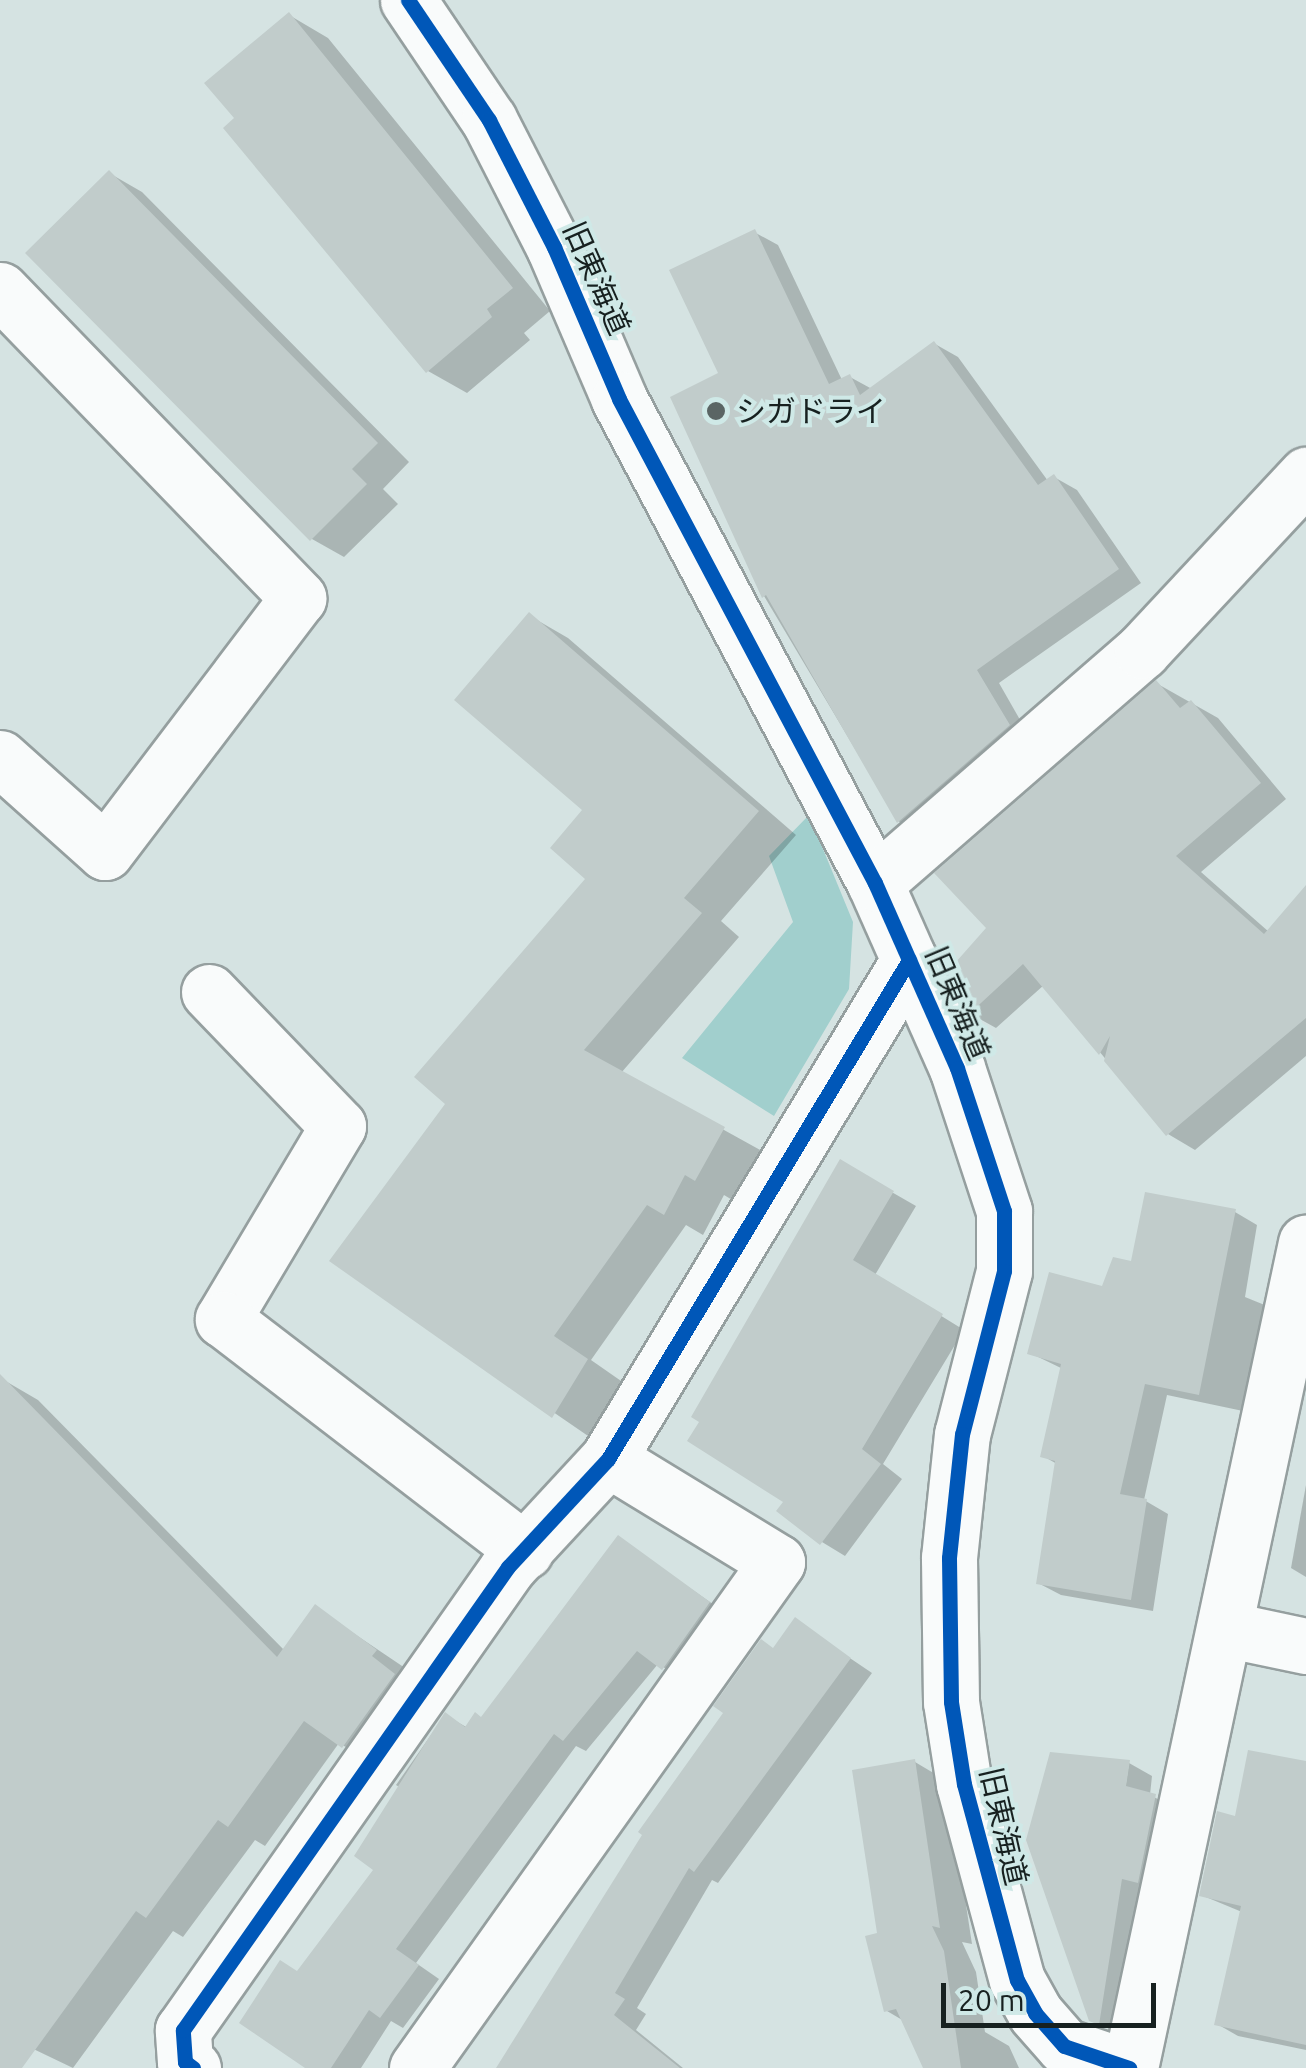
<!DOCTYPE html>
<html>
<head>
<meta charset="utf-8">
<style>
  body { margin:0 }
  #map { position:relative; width:1306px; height:2068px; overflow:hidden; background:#d5e3e2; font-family:Ubuntu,"Noto Sans JP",sans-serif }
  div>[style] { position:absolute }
  .green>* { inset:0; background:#a1cfcd }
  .shadow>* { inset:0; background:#0003 }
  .building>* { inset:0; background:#c1cccb }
  .roads { filter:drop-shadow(2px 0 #959f9f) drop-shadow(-2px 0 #959f9f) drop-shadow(0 2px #959f9f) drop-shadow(0 -2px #959f9f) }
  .minor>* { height:55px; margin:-27.5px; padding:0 27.5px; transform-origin:27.5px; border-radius:27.5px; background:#f9fbfb }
  .cycleway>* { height:15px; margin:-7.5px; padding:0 7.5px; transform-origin:7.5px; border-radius:7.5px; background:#0057b8 }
  .dots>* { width:28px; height:28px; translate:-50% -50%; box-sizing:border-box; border:5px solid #cfe9e7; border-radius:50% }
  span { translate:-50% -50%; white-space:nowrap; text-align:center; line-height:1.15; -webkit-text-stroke:8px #cfe9e7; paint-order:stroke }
  .street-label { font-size:30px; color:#172120 }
  .poi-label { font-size:30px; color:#172120 }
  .left { translate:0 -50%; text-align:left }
  .scale { position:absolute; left:941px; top:1983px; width:215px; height:45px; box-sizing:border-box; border:5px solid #172120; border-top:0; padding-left:12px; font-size:30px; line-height:35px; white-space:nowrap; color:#172120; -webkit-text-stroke:8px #cfe9e7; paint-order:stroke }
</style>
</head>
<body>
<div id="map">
  <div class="green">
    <div style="clip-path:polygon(809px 815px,853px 922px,849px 989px,774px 1116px,682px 1058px,793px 922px,769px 856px)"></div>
  </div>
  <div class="shadow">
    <div style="clip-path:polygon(289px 15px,328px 38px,550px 311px,524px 333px,530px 340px,467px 393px,428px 371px,237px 118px)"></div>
    <div style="clip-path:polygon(109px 173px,142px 192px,409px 462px,383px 489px,398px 504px,344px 557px,312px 539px)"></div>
    <div style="clip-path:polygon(754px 232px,778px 245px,842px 380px,850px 377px,872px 389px,935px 344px,958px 357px,1048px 481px,1054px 477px,1077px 490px,1141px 583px,999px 683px,1031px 739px,921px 834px,898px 821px,764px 596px,721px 374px)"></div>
    <div style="clip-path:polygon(530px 616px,568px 638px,796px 835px,721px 921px,739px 937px,621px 1073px,762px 1151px,734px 1201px,724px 1195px,703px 1235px,686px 1225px,591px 1360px,624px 1383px,591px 1438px,333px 1261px,448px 1104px,589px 879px,585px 810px)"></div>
    <div style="clip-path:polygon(1156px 683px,1218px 718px,1286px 799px,1201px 872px,1269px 932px,1306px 889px,1306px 1056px,1195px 1150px,1168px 1134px,1044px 985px,996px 1028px,969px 1013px,989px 928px)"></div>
    <div style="clip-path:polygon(841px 1163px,916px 1206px,875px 1275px,964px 1330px,883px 1464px,902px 1479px,845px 1556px,822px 1542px,787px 1501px)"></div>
    <div style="clip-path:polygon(1235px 1212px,1257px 1225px,1245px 1297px,1284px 1313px,1262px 1415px,1167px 1395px,1144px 1500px,1168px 1514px,1153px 1611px,1061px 1595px,1038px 1583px,1057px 1464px,1043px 1456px,1063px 1369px,1030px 1353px,1133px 1264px)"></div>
    <div style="clip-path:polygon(2px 1379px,38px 1400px,285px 1651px,316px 1608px,411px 1672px,380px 1767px,339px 1743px,265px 1846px,255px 1840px,183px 1937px,173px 1931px,73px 2068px,0 2033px)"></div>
    <div style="clip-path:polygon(1306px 1485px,1306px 1577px,1291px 1568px)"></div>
    <div style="clip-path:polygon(618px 1538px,730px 1616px,685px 1680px,658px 1664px,586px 1751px,576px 1746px,416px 1963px,439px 1979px,403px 2028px,391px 2021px,361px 2068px,310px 2068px,298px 1974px,376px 1869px,404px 1790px,396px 1785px,445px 1715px,468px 1728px,482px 1720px)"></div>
    <div style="clip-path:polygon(795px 1621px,872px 1673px,718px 1883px,712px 1880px,637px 2008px,646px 2014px,636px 2030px,683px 2068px,497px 2068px)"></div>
    <div style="clip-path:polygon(915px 1762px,947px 1781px,972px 1944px,962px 1942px,976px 1972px,985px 2032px,1009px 2046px,1019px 2068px,925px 2068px,904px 2021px,887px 2011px,880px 1935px)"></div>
    <div style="clip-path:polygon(1129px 1763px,1152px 1776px,1150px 1795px,1179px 1810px,1122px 2035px,1091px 2020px)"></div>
    <div style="clip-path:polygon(1306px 1763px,1306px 2050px,1238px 2036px,1217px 2024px,1242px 1912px,1201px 1895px,1237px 1819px)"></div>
  </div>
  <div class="building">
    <div style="clip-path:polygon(289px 12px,513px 288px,487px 309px,492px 317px,426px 373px,223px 128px,234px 118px,204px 83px)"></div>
    <div style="clip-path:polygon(109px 170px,378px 443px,352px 469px,367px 484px,310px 541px,25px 253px)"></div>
    <div style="clip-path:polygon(755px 229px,829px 384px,850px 374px,860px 395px,934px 341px,1038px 485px,1054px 474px,1119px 569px,977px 670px,1010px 725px,897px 823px,766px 595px,762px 598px,670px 397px,718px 373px,669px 270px)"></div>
    <div style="clip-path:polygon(529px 612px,759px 811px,684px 898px,702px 913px,584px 1050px,725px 1127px,695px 1181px,685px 1175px,664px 1215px,647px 1205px,554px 1336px,588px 1359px,552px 1418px,329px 1261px,445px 1104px,414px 1077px,585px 879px,550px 848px,582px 810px,454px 700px)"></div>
    <div style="clip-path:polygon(1156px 680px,1180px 708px,1191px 700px,1261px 783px,1176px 856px,1264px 934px,1306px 885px,1306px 1018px,1166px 1136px,1104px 1061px,1110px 1036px,1099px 1055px,1023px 964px,968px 1015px,948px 971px,986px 928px,934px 873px)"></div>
    <div style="clip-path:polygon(840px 1159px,894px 1191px,853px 1260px,943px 1314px,862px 1449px,881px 1464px,820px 1545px,776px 1511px,783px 1502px,687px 1441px,699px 1422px,691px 1417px)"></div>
    <div style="clip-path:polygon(1145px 1192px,1236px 1209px,1199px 1395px,1145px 1384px,1120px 1494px,1147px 1499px,1131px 1600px,1036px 1584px,1055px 1461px,1040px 1457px,1061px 1364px,1027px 1354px,1049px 1272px,1102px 1286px,1113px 1257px,1131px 1261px)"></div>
    <div style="clip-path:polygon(0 1374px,277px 1657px,315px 1604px,377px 1650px,372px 1656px,395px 1674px,342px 1748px,304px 1721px,228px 1827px,218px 1820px,146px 1918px,136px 1911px,22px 2068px,0 2068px)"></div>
    <div style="clip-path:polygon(618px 1535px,710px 1602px,662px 1670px,637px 1651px,563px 1741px,554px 1734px,396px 1949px,419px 1965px,380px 2018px,369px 2010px,331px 2068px,305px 2068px,239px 2023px,280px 1960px,297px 1971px,373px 1870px,354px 1856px,445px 1712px,465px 1727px,475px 1712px,481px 1717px)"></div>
    <div style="clip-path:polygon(795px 1617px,851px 1658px,694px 1872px,689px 1868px,615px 1993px,625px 1999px,614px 2015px,680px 2068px,496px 2068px,642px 1835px,638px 1832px,723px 1713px,713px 1706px,761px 1639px,773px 1648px)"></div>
    <div style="clip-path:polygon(1248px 1750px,1306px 1761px,1306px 2045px,1214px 2025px,1241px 1906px,1199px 1896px,1217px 1811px,1235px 1816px)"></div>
    <div style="clip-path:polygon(1050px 1752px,1130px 1760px,1126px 1786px,1156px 1794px,1138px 1883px,1122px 1879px,1099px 2025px,1089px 2021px,1026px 1840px)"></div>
    <div style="clip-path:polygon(915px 1759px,940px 1928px,932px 1926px,944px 1951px,961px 2068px,923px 2068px,896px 2009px,884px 2012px,865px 1936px,877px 1933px,852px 1770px)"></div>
  </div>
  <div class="roads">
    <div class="minor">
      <div style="left:408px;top:0;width:145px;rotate:56deg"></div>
      <div style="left:489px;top:120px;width:143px;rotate:62.9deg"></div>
      <div style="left:554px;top:247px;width:165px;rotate:66.8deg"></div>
      <div style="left:619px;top:399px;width:548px;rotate:62.12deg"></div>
      <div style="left:875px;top:883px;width:202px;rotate:66.1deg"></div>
      <div style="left:957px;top:1068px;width:151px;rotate:71.8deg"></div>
      <div style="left:1004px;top:1211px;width:60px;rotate:90deg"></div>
      <div style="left:1004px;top:1271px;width:168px;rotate:104.4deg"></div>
      <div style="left:962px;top:1434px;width:125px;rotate:96deg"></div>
      <div style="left:949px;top:1558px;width:144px;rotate:89.2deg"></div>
      <div style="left:951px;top:1702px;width:83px;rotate:81deg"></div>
      <div style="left:964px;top:1784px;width:203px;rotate:74.9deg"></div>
      <div style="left:1017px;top:1980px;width:38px;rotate:61deg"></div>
      <div style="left:1035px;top:2013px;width:44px;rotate:48.7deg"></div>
      <div style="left:1064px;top:2046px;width:69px;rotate:18.7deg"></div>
      <div style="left:0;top:290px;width:429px;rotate:45.9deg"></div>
      <div style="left:298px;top:598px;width:319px;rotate:127.2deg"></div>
      <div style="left:105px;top:852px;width:141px;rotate:-138.2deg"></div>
      <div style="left:875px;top:883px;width:354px;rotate:-41deg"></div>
      <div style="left:1142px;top:651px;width:241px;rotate:-47deg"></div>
      <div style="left:209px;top:992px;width:186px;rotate:46.1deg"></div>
      <div style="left:338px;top:1126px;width:225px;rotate:120.8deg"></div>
      <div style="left:223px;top:1319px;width:381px;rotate:37.5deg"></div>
      <div style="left:1225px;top:1629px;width:83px;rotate:11.9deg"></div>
      <div style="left:193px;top:2068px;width:10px;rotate:-143deg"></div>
      <div style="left:185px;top:2062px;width:32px;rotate:-94deg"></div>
      <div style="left:183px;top:2030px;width:566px;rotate:-54.93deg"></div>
      <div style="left:508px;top:1567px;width:147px;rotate:-47.2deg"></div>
      <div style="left:608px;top:1459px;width:583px;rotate:-58.9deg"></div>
      <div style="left:417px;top:2068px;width:621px;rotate:-54.57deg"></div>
      <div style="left:777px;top:1562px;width:198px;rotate:-148.6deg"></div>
      <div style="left:1130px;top:2068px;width:844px;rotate:-77.96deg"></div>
    </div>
  </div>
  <div class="cycleway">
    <div style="left:408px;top:0;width:145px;rotate:56deg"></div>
    <div style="left:489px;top:120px;width:143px;rotate:62.9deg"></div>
    <div style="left:554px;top:247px;width:165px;rotate:66.8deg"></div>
    <div style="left:619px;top:399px;width:548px;rotate:62.12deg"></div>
    <div style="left:875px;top:883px;width:202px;rotate:66.1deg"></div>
    <div style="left:957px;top:1068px;width:151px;rotate:71.8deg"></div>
    <div style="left:1004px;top:1211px;width:60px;rotate:90deg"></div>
    <div style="left:1004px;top:1271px;width:168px;rotate:104.4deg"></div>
    <div style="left:962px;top:1434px;width:125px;rotate:96deg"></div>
    <div style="left:949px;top:1558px;width:144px;rotate:89.2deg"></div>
    <div style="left:951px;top:1702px;width:83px;rotate:81deg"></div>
    <div style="left:964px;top:1784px;width:203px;rotate:74.9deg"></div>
    <div style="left:1017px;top:1980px;width:38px;rotate:61deg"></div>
    <div style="left:1035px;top:2013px;width:44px;rotate:48.7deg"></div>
    <div style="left:1064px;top:2046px;width:69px;rotate:18.7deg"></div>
    <div style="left:193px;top:2068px;width:10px;rotate:-143deg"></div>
    <div style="left:185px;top:2062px;width:32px;rotate:-94deg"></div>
    <div style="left:183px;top:2030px;width:566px;rotate:-54.93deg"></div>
    <div style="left:508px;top:1567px;width:147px;rotate:-47.2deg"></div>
    <div style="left:608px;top:1459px;width:583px;rotate:-58.9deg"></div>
  </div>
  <div class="dots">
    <div style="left:716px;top:411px;background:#5a6564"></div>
  </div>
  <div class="street-label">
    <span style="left:597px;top:278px;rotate:66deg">旧東海道</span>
    <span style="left:958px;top:1003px;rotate:67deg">旧東海道</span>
    <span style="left:1004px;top:1826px;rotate:77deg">旧東海道</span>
  </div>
  <div class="poi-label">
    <span class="left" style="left:736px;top:411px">シガドライ</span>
  </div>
  <div class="scale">20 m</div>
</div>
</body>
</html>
